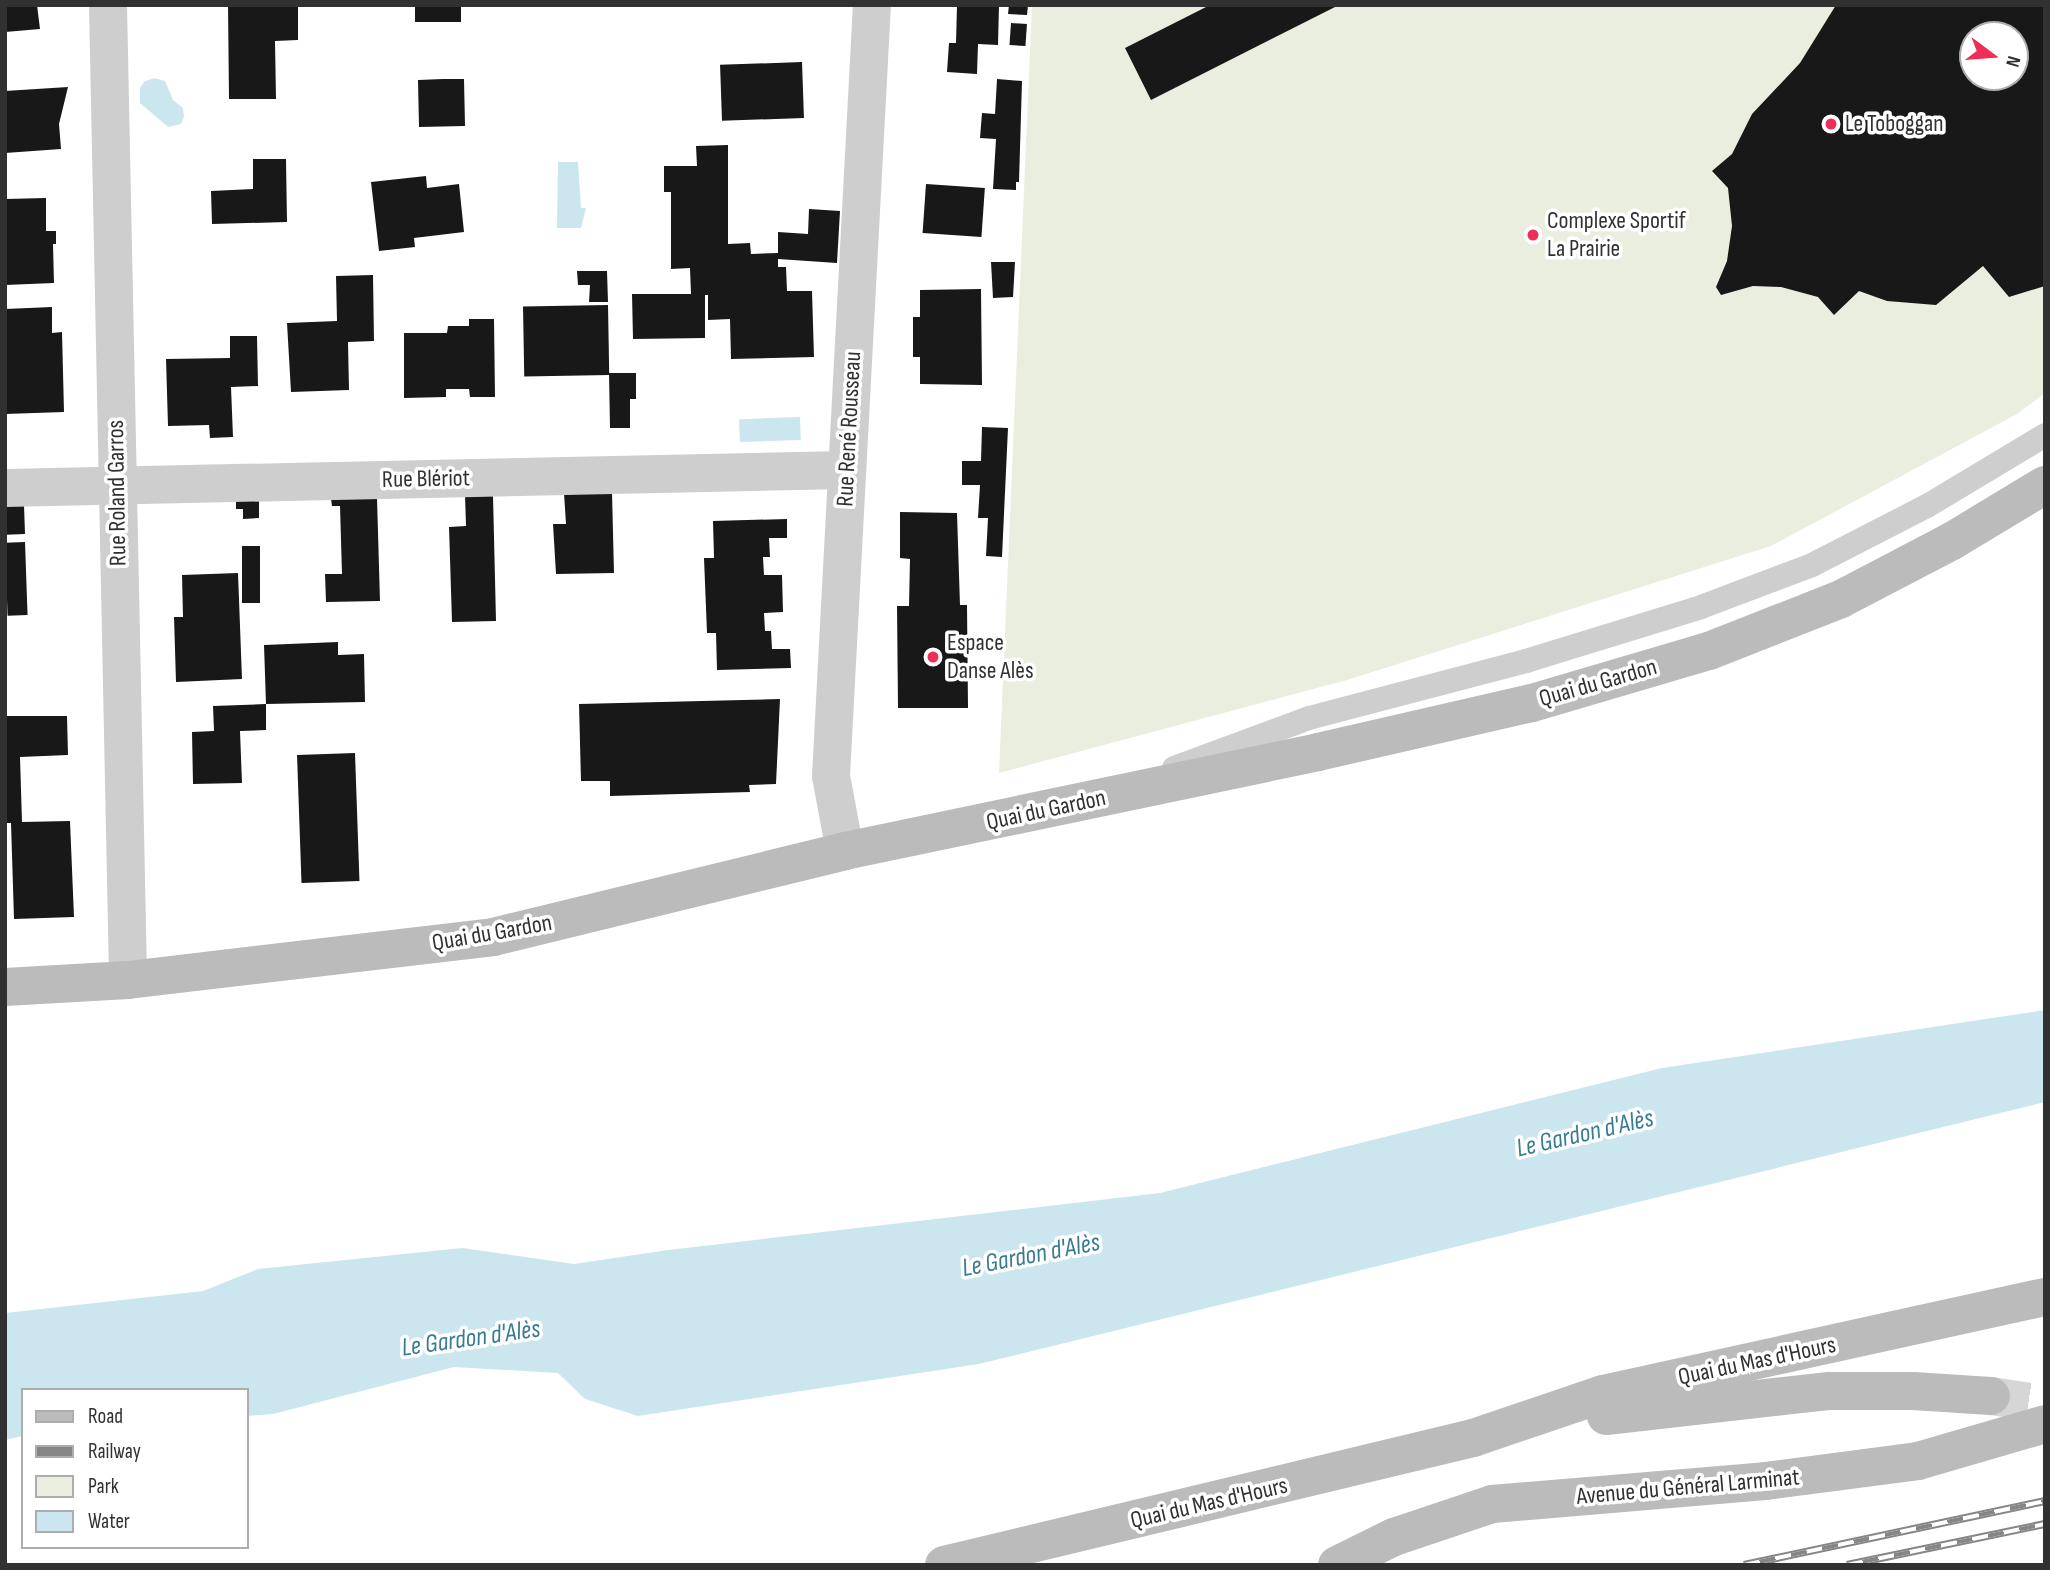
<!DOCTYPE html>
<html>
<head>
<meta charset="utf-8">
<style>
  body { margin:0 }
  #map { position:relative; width:2050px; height:1570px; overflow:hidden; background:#fff; font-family:"Sofia Sans Condensed",sans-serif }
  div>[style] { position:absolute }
  .green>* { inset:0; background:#eaeedf }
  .water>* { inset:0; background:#cbe6ef; transform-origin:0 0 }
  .building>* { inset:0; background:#181818; transform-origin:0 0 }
  .secondary-tunnel>* { height:38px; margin-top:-19px; transform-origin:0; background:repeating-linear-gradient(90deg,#d6d6d6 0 38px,transparent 0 57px) }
  .lane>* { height:24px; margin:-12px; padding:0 12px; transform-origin:12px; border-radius:12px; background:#cecece }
  .street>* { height:38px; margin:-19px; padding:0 19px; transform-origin:19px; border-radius:19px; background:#cecece }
  .secondary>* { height:38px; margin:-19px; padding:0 19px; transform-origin:19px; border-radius:19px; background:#bbb }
  .rail>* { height:8px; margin-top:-4px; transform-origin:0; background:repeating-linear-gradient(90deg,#fff 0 16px,#868686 0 32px); box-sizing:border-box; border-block:2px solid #868686 }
  .dots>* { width:19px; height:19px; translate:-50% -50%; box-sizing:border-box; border:4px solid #fff; border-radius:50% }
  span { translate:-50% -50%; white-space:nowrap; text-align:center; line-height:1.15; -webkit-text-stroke:7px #fff; paint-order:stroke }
  .poi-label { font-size:24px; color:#313131 }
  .left { translate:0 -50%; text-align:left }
  .street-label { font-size:24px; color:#313131 }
  .water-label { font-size:26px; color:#387c92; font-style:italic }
  .frame { position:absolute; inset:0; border:7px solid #313131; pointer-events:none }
  .legend { position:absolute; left:21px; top:1388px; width:228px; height:161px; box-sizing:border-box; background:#fff; border:2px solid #adadad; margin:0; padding:9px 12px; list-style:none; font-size:21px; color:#313131 }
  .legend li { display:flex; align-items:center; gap:14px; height:35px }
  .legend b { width:35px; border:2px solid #adadad }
  .north { position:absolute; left:1959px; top:21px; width:70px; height:70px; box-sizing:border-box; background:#fff; border:2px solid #adadad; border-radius:50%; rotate:106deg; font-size:19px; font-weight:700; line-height:28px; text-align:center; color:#313131 }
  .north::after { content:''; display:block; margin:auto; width:24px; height:32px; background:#ee2e58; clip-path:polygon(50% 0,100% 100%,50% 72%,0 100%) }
</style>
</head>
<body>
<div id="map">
  <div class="green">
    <div style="clip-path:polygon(evenodd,1032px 5px,2045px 5px,2045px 393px,2017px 414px,1771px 546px,1347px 680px,999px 773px,1032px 5px,1973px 35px,2015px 35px,2015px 77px,1973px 77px,1973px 35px)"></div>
  </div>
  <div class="water">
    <div style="clip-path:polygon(154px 78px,165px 81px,173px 100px,183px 108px,184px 117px,181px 124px,168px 127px,140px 103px,140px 88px,144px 82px)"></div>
    <div style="clip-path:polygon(558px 162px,578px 162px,581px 208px,586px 208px,581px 228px,557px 228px)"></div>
    <div style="left:800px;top:417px;width:23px;height:61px;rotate:88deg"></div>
    <div style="clip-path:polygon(2045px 1010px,2045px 1102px,979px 1364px,638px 1416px,585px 1399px,558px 1373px,454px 1367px,273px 1414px,247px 1416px,247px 1390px,23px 1390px,23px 1436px,5px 1440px,5px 1313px,203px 1291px,258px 1269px,462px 1248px,574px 1264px,668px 1250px,1160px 1193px,1662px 1068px)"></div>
  </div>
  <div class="building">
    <div style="clip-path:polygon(5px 5px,37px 5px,40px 29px,5px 32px)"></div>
    <div style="clip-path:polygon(228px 5px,298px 5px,298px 40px,275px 41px,276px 99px,229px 99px)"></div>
    <div style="left:415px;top:5px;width:46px;height:17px"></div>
    <div style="clip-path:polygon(957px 5px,999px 5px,998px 45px,978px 44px,977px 74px,947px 72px,949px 43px,956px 43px)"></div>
    <div style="clip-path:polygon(1009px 5px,1028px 5px,1027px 15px,1008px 14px)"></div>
    <div style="clip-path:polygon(1210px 5px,1339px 5px,1151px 100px,1125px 48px)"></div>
    <div style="clip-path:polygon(evenodd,1836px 5px,2045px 5px,2045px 286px,2009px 297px,1983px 266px,1936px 305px,1887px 301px,1859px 291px,1834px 315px,1818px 297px,1781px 287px,1753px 286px,1721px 295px,1716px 287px,1727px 261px,1732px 226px,1728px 188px,1712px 171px,1732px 154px,1752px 114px,1800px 63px,1836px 5px,1973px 35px,2015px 35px,2015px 77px,1973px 77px,1973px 35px)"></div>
    <div style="left:1011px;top:23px;width:16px;height:22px;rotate:4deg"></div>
    <div style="left:802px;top:62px;width:56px;height:82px;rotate:88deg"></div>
    <div style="clip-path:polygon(443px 79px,464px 79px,465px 126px,419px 127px,418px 80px)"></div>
    <div style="clip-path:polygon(997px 79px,1022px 81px,1019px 182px,1016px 182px,1016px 190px,993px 189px,996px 139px,980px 138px,982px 113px,995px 114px)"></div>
    <div style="clip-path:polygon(68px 87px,59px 124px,61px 149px,5px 153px,5px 91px)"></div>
    <div style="clip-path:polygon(728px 145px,728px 244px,750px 243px,751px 254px,778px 253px,778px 232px,808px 234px,809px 209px,840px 211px,837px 263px,778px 259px,778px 267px,786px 267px,787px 291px,812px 291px,814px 357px,731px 359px,730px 319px,708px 320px,708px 295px,705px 295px,705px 338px,633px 339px,632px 294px,691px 294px,690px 268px,671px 269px,671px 192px,664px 192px,664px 166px,697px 166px,696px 146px)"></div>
    <div style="clip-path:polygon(253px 159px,286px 159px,287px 222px,212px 224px,211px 191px,253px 189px)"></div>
    <div style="clip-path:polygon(426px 176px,427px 188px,459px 184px,464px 232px,414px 238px,415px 247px,379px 251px,371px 182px)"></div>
    <div style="left:926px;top:184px;width:59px;height:49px;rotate:4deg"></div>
    <div style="clip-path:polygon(46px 198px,46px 231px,56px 231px,56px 244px,53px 244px,54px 283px,5px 285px,5px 199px)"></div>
    <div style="clip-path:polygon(991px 262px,1015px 262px,1013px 297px,993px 298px)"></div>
    <div style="clip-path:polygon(577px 271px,607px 271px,608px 302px,589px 302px,590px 285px,578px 285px)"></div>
    <div style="clip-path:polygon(373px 275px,374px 341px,348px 342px,349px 390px,291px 392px,287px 323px,337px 321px,336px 276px)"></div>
    <div style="clip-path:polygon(981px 289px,982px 385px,920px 384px,920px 357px,913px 357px,913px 317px,920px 317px,920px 290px)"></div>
    <div style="left:608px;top:305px;width:70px;height:85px;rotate:89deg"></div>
    <div style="clip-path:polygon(52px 307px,52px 333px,62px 332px,64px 412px,5px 414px,5px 309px)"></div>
    <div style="clip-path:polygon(469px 319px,494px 319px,495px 397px,470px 397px,469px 389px,446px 389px,446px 397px,404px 398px,404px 333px,447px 333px,448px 326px,469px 326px)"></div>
    <div style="clip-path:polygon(230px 336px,257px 336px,258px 386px,231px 387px,233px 437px,210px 438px,209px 425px,168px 426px,166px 359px,230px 358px)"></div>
    <div style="clip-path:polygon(609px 373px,636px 373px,636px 399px,630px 399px,630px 428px,610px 428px)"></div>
    <div style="clip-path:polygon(982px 427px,1008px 428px,1002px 557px,986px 556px,988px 518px,978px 518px,980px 485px,962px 485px,962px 461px,981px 461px)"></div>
    <div style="clip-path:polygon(612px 492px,614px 573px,556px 574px,553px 524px,566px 524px,564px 493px)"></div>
    <div style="clip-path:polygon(465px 495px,493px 495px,496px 621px,452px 622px,449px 527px,466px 526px)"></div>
    <div style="clip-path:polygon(377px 498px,380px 601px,326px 602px,325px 574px,342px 574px,340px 506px,332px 506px,331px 499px)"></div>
    <div style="clip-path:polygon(236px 501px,259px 501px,259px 518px,243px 519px,243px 509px,236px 509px)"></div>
    <div style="left:24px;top:505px;width:29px;height:19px;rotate:88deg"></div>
    <div style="clip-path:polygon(900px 512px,957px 513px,960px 605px,967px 605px,968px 708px,898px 708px,897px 606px,909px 606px,910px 559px,900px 558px)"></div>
    <div style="clip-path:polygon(787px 519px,787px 538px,769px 538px,770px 557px,763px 557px,764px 575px,782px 575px,783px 612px,764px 613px,765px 631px,771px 631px,772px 649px,790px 649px,791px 668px,717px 670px,716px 633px,707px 633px,704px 558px,714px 558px,713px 521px)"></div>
    <div style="left:25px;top:542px;width:73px;height:20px;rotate:88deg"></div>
    <div style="left:242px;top:546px;width:18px;height:57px"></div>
    <div style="clip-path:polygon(238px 573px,242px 679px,176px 682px,174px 617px,183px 617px,182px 575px)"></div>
    <div style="clip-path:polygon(338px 642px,338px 655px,364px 654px,365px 702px,266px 704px,264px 645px)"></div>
    <div style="clip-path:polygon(780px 699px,776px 784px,749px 785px,750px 792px,610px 796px,610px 781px,581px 781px,579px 704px)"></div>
    <div style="clip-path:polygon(266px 704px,266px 730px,240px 731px,242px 783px,193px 784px,192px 732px,214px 731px,213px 706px)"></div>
    <div style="clip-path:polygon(7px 716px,67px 716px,68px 755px,20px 757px,22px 822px,70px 821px,74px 917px,14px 919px,11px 823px,5px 823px)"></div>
    <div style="left:355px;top:753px;width:128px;height:58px;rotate:88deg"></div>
  </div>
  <div class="secondary-tunnel">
    <div style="left:1991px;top:1396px;width:55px;rotate:8.4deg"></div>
  </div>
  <div class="lane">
    <div style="left:1174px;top:768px;width:144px;rotate:-20.3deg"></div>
    <div style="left:1309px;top:718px;width:224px;rotate:-14.7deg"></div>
    <div style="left:1526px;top:661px;width:183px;rotate:-17.1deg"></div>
    <div style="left:1701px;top:607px;width:119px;rotate:-20.7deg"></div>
    <div style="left:1812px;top:565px;width:129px;rotate:-27.2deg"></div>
    <div style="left:1927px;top:506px;width:138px;rotate:-31deg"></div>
  </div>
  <div class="street">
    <div style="left:108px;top:5px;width:975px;rotate:88.82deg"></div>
    <div style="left:5px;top:488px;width:841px;rotate:-1.23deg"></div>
    <div style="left:845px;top:851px;width:76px;rotate:-100.6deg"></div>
    <div style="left:831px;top:776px;width:772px;rotate:-86.96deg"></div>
  </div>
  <div class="secondary">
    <div style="left:5px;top:987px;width:123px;rotate:-3.3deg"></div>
    <div style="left:128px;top:980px;width:368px;rotate:-6.7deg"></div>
    <div style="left:493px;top:937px;width:362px;rotate:-13.7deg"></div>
    <div style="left:845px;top:851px;width:483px;rotate:-11.8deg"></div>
    <div style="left:1318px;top:752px;width:220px;rotate:-12.9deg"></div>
    <div style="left:1532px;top:703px;width:184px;rotate:-16.4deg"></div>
    <div style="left:1709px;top:651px;width:142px;rotate:-21.5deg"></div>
    <div style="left:1841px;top:599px;width:125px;rotate:-27.6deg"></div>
    <div style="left:1952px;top:541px;width:109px;rotate:-31.1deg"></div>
    <div style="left:1606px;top:1416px;width:225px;rotate:-6.4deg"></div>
    <div style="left:1830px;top:1391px;width:83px"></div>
    <div style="left:1913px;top:1391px;width:78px;rotate:3.7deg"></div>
    <div style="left:944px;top:1565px;width:544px;rotate:-13.5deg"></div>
    <div style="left:1473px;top:1438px;width:137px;rotate:-18.7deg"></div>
    <div style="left:1603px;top:1394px;width:453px;rotate:-12.4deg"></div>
    <div style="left:1337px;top:1565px;width:64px;rotate:-26.2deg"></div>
    <div style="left:1394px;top:1537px;width:103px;rotate:-18.6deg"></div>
    <div style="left:1492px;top:1504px;width:274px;rotate:-4.8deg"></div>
    <div style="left:1765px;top:1481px;width:154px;rotate:-7.4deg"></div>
    <div style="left:1918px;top:1461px;width:132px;rotate:-16.2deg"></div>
  </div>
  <div class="rail">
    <div style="left:1744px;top:1565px;width:308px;rotate:-12deg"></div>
    <div style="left:1847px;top:1565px;width:202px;rotate:-11.7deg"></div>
  </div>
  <div class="dots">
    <div style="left:1831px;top:124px;background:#ee2e58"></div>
    <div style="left:1533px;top:235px;background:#ee2e58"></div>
    <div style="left:933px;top:657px;background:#ee2e58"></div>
  </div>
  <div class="poi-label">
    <span class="left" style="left:1845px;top:124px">Le Toboggan</span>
    <span class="left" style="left:1547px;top:235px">Complexe Sportif<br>La Prairie</span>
    <span class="left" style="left:947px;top:657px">Espace<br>Danse Alès</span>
  </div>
  <div class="street-label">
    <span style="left:849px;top:429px;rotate:-87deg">Rue René Rousseau</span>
    <span style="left:426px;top:479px;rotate:-1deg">Rue Blériot</span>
    <span style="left:117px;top:493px;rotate:-91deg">Rue Roland Garros</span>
    <span style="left:1598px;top:683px;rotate:-16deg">Quai du Gardon</span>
    <span style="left:1046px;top:810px;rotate:-12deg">Quai du Gardon</span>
    <span style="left:492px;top:933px;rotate:-10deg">Quai du Gardon</span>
    <span style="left:1757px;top:1361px;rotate:-12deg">Quai du Mas d'Hours</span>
    <span style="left:1688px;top:1487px;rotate:-5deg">Avenue du Général Larminat</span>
    <span style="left:1209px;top:1503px;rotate:-13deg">Quai du Mas d'Hours</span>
  </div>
  <div class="water-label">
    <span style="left:1585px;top:1134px;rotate:-13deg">Le Gardon d'Alès</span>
    <span style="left:1031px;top:1256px;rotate:-11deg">Le Gardon d'Alès</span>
    <span style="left:471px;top:1339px;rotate:-8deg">Le Gardon d'Alès</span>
  </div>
  <div class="frame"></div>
  <ul class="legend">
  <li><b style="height:9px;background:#bbb"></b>Road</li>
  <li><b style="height:9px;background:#868686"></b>Railway</li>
  <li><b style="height:19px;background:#eaeedf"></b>Park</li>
  <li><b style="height:19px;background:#cbe6ef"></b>Water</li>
  </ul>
  <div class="north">N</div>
</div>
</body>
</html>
